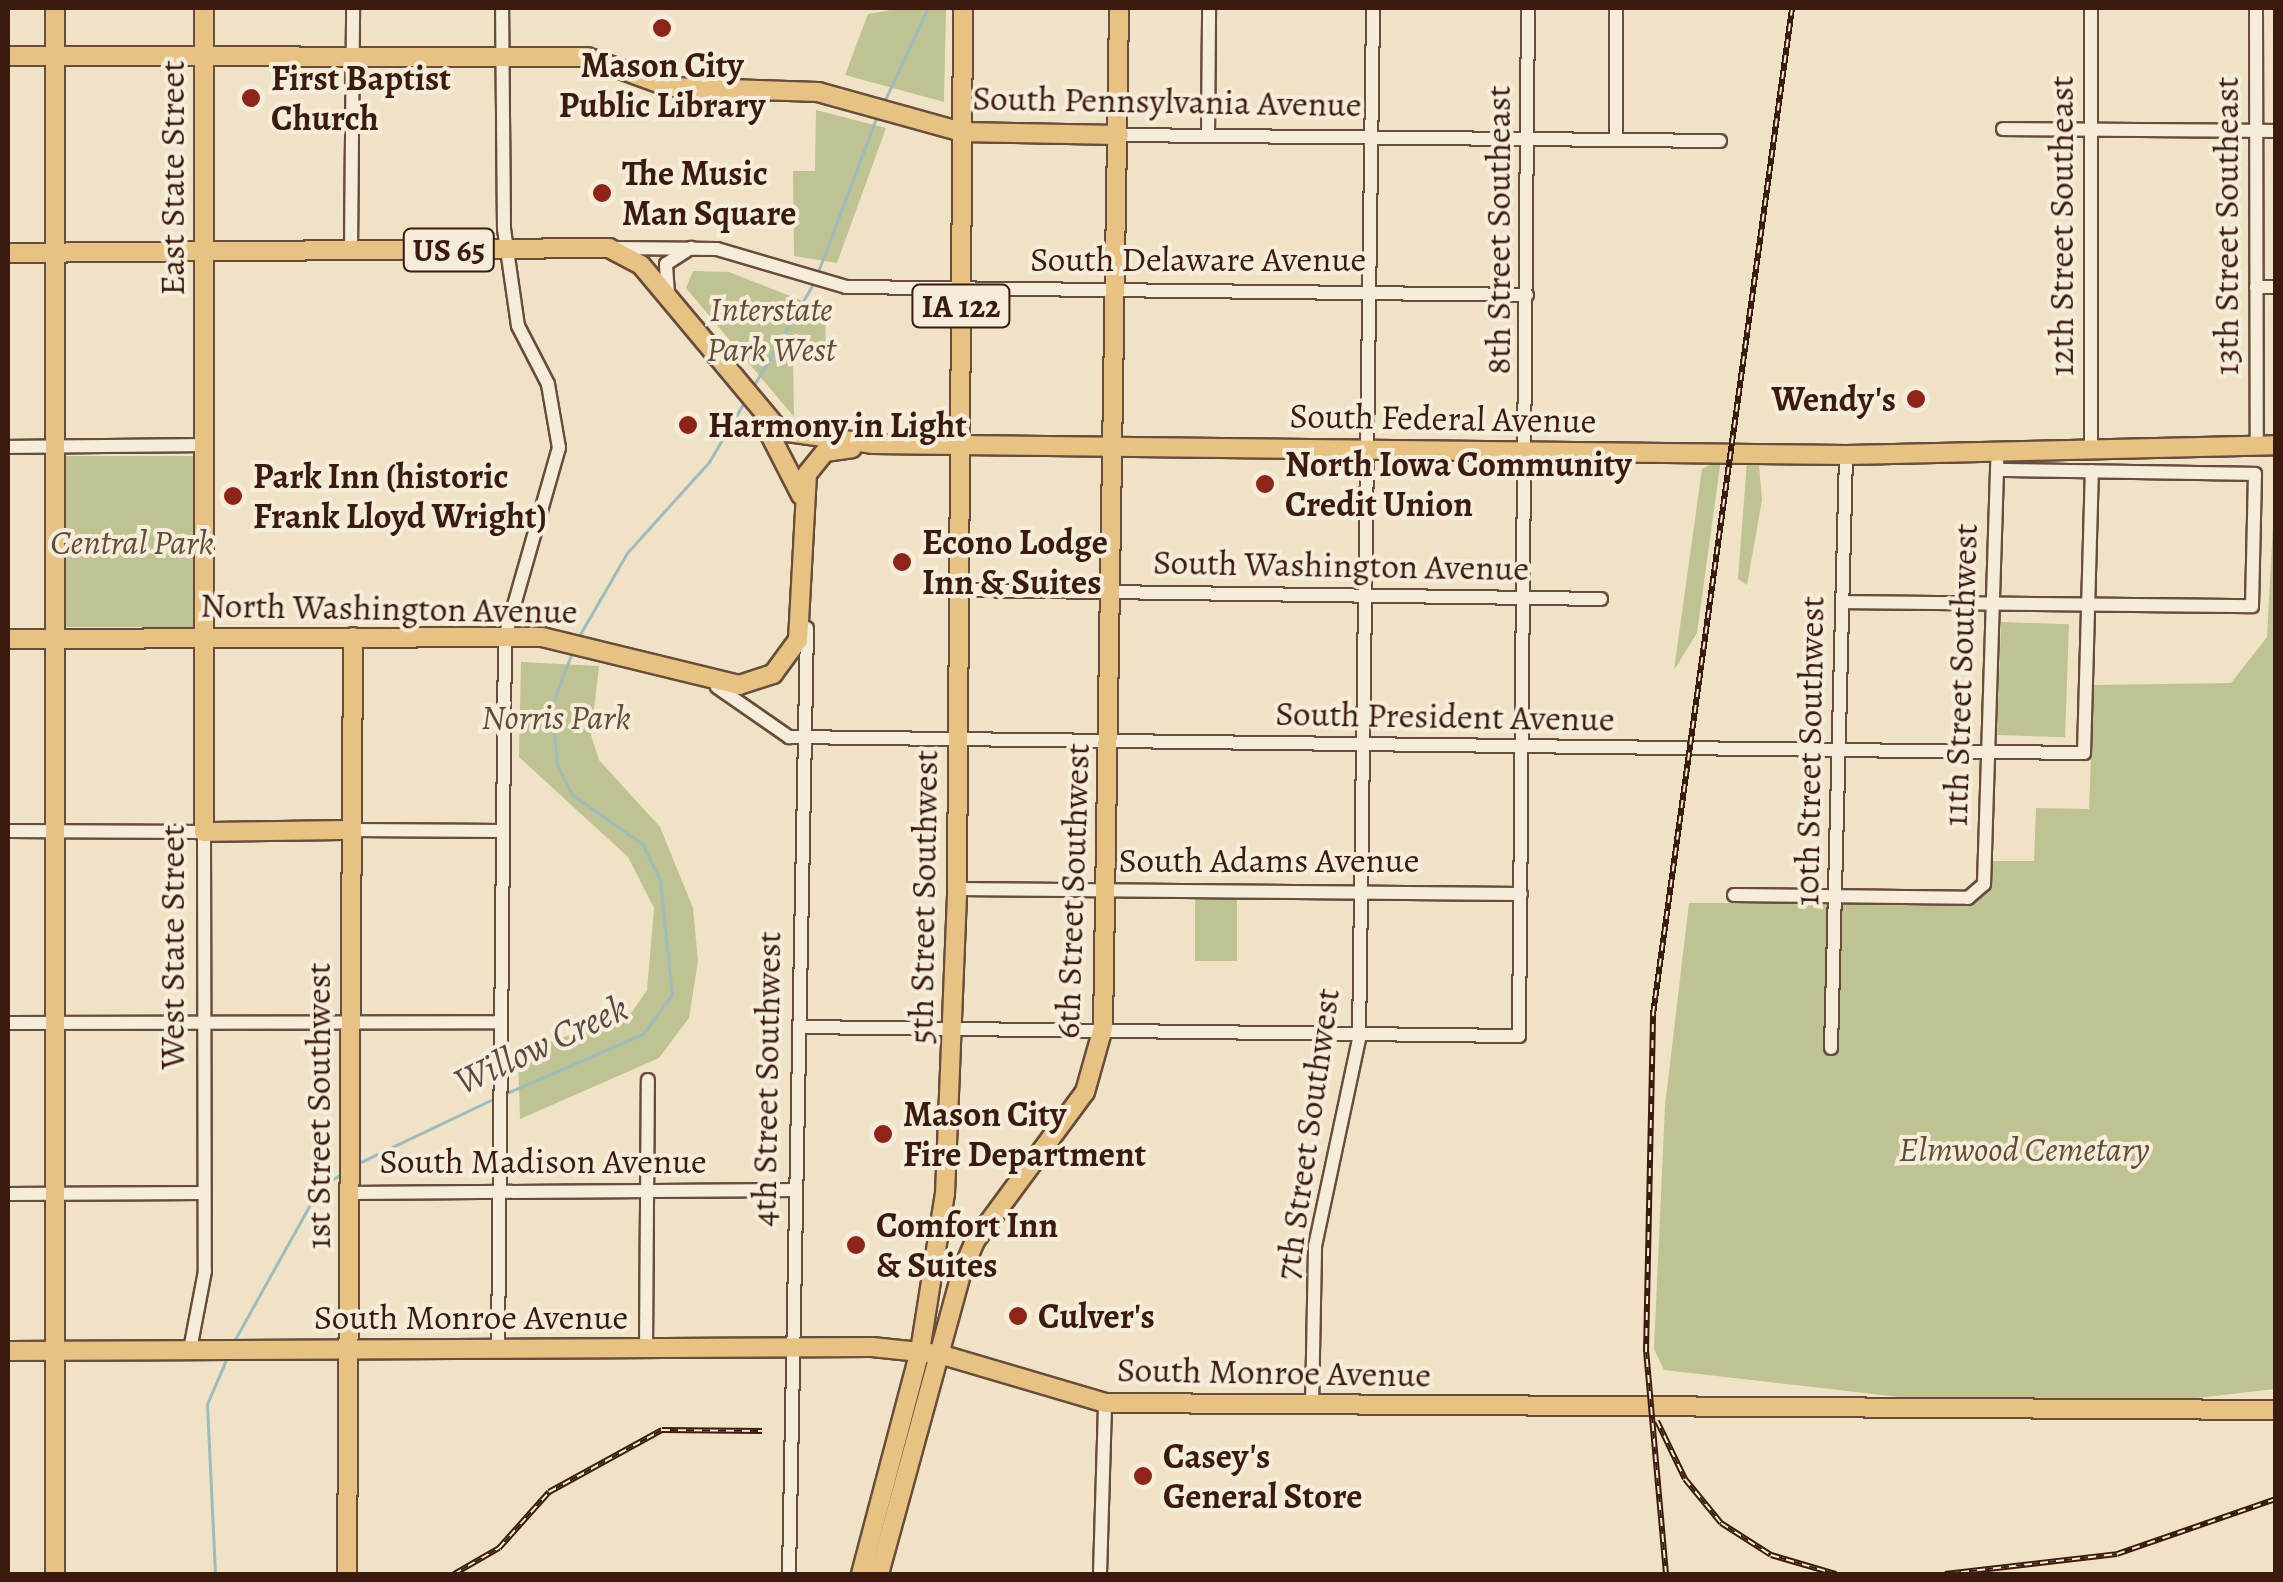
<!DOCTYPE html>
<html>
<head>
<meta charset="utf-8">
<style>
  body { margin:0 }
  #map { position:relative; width:2283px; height:1582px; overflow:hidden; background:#f0e3c5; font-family:Alegreya,serif }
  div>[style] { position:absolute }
  .green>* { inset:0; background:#bfc291; transform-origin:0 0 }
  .stream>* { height:2.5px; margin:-1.25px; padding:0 1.25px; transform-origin:1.25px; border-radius:1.25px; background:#9ebcbe }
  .roads { filter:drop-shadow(2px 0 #684d3c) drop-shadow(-2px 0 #684d3c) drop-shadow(0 2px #684d3c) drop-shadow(0 -2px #684d3c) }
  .minor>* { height:12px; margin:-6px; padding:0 6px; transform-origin:6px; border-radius:6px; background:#f5edd9 }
  .major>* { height:18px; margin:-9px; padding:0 9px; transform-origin:9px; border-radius:9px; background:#e8c282 }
  .rail>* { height:6px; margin-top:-3px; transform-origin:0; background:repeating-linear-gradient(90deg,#f5edd9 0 8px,#3b1b0e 0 16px); box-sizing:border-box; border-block:2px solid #3b1b0e }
  .dots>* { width:28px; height:28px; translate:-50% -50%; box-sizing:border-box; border:5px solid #f5edd9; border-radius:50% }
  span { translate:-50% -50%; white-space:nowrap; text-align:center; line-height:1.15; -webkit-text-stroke:8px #f5edd9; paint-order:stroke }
  .shield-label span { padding:2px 8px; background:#f5edd9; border:2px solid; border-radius:8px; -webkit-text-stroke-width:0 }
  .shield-label { font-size:32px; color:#3b1b0e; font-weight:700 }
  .poi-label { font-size:35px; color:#3b1b0e; font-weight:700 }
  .left { translate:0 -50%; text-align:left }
  .right { translate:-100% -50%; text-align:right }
  .street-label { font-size:35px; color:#3b1b0e }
  .park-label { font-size:35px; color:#634d35; font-style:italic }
  .water-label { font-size:38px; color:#594b43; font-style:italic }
  .frame { position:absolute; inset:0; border:10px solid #3b1b0e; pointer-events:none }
</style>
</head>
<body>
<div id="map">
  <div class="green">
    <div style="clip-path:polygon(902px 8px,946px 8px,944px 102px,845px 75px,868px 14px)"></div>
    <div style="clip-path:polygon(816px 110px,886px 128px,837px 263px,794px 256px,793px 171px,815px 171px)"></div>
    <div style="clip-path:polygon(693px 271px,729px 272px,826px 310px,825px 356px,793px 360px,794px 417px,686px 288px)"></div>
    <div style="left:66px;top:456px;width:132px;height:171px"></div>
    <div style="clip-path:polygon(1721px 459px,1697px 633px,1674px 670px,1702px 469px)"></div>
    <div style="clip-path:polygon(1747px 461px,1759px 465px,1762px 500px,1747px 585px,1738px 579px)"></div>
    <div style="clip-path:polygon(2275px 489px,2275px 1389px,2179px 1400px,1925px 1400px,1664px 1370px,1654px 1349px,1665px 1106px,1689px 903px,1969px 903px,1985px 893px,1992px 861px,2034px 861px,2036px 808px,2089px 809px,2094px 685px,2231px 683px,2267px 637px)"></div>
    <div style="left:2001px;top:622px;width:68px;height:113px;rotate:2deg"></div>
    <div style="clip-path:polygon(521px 662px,599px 666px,591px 735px,599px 760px,660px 827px,693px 908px,698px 961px,689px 1018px,659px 1058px,520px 1119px,518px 1054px,632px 1012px,647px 990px,654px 908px,628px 857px,519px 757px)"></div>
    <div style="left:1195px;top:892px;width:42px;height:69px"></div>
  </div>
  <div class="stream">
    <div style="left:883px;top:104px;width:106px;rotate:-64.9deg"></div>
    <div style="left:818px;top:272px;width:167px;rotate:-69.3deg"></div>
    <div style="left:754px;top:385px;width:117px;rotate:-59.7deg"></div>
    <div style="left:578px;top:638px;width:98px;rotate:-60deg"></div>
    <div style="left:627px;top:553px;width:122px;rotate:-48deg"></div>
    <div style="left:709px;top:462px;width:71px;rotate:-59.5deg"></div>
    <div style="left:507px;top:1093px;width:148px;rotate:-23.5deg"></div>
    <div style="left:643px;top:1034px;width:49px;rotate:-53.4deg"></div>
    <div style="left:672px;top:995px;width:116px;rotate:-96deg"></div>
    <div style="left:660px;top:880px;width:40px;rotate:-116.6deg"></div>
    <div style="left:642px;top:844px;width:85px;rotate:-145deg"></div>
    <div style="left:572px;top:795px;width:34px;rotate:-117deg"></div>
    <div style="left:557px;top:765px;width:60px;rotate:-94.8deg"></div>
    <div style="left:552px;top:705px;width:59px;rotate:-69.1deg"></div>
    <div style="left:359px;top:1163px;width:151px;rotate:-25.5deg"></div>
    <div style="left:233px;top:1343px;width:179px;rotate:-60.9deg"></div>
    <div style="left:320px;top:1187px;width:27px;rotate:-31deg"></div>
    <div style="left:215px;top:1574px;width:170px;rotate:-92.7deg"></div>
    <div style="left:207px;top:1404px;width:48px;rotate:-66.6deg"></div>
  </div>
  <div class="roads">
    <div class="minor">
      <div style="left:1616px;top:8px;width:132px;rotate:90deg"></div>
      <div style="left:2091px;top:8px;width:437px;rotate:90deg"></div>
      <div style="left:2256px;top:8px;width:437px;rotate:89.9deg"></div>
      <div style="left:2003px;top:129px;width:273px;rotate:0.4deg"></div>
      <div style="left:1119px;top:135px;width:601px;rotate:0.57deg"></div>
      <div style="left:1208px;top:135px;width:127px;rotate:-89.5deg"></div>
      <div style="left:611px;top:248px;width:106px;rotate:0.5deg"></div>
      <div style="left:717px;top:249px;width:134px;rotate:16.4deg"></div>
      <div style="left:846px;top:287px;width:681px;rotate:0.67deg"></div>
      <div style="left:351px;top:251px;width:243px;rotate:-89.5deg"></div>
      <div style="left:2256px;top:287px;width:20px"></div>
      <div style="left:668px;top:294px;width:30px;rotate:-94deg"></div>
      <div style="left:666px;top:264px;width:30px;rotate:-33deg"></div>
      <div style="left:8px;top:447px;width:196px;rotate:-0.6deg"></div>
      <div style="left:960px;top:590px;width:641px;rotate:0.8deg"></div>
      <div style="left:1842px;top:602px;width:410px;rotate:0.6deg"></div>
      <div style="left:2252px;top:606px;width:132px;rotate:-88.7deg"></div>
      <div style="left:2255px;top:474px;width:258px;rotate:-179.1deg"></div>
      <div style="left:717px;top:687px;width:88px;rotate:34.8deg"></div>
      <div style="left:789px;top:737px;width:1295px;rotate:0.71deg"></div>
      <div style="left:2084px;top:753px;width:282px;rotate:-88.4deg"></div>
      <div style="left:352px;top:830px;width:150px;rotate:0.4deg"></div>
      <div style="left:8px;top:831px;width:196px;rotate:0.3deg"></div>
      <div style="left:204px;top:832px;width:439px;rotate:89.9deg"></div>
      <div style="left:205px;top:1271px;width:80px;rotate:100.8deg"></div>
      <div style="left:957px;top:889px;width:564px;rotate:0.51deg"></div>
      <div style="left:1734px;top:895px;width:234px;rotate:0.7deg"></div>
      <div style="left:1968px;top:898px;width:21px;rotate:-41deg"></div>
      <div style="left:1984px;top:884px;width:422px;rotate:-88.2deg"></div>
      <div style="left:8px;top:1023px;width:493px;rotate:-0.1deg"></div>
      <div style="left:800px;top:1027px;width:719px;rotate:0.72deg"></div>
      <div style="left:1519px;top:1036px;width:1028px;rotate:-89.5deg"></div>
      <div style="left:1831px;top:1048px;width:593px;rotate:-88.55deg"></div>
      <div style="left:350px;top:1193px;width:446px;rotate:-0.4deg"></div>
      <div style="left:8px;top:1194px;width:196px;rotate:-0.3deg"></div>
      <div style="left:646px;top:1348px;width:268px;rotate:-89.6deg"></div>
      <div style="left:498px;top:1349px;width:712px;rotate:-89.44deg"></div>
      <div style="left:505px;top:637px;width:197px;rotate:-74.1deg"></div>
      <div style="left:559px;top:448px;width:65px;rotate:-99.8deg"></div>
      <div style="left:548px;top:384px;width:65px;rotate:-117.3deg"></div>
      <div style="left:518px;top:326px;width:98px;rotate:-98.2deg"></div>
      <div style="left:504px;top:229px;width:221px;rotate:-90.5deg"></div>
      <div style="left:1312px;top:1406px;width:160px;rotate:-88.9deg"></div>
      <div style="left:1315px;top:1246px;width:212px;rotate:-78deg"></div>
      <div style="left:1359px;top:1039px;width:1031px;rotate:-89.22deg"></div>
      <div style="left:789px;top:1574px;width:946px;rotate:-88.91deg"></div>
      <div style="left:1100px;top:1574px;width:171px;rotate:-88.3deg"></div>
    </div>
    <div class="major">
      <div style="left:55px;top:8px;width:1566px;rotate:90deg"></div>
      <div style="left:204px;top:8px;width:824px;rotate:90deg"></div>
      <div style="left:204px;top:832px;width:148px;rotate:-0.8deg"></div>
      <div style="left:8px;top:56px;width:579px;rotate:0.1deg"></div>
      <div style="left:587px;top:57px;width:87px;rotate:20.1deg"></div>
      <div style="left:669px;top:87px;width:149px;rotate:1.9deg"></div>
      <div style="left:818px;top:92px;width:149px;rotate:15.5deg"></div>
      <div style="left:962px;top:132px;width:157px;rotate:1.1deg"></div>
      <div style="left:8px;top:253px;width:601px;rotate:-0.48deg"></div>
      <div style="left:609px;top:248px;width:36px;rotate:28deg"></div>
      <div style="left:641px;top:265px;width:217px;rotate:50.1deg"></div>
      <div style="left:780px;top:431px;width:93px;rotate:8deg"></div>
      <div style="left:872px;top:444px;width:974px;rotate:0.65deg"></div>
      <div style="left:1846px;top:455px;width:430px;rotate:-1.3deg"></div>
      <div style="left:765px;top:425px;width:79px;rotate:62.8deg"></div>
      <div style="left:8px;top:639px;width:534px;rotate:-0.21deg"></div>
      <div style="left:542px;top:637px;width:203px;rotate:13.7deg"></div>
      <div style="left:739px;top:685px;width:36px;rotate:-18deg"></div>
      <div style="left:773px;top:674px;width:42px;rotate:-53.7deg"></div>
      <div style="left:798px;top:640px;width:166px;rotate:-86.9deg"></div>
      <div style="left:807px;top:474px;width:28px;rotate:-51deg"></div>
      <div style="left:825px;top:452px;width:27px;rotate:-8deg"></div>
      <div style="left:8px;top:1351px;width:864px;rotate:-0.27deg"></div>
      <div style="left:872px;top:1347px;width:67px;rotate:6deg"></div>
      <div style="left:939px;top:1354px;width:173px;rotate:16.4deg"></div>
      <div style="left:1105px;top:1403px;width:1171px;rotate:0.34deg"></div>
      <div style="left:347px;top:1574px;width:937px;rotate:-89.63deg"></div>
      <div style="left:861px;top:1574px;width:231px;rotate:-75.2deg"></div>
      <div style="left:920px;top:1351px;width:159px;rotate:-81deg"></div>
      <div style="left:945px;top:1194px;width:305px;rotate:-87.7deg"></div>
      <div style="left:957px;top:889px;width:881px;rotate:-89.61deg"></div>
      <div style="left:879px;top:1574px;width:311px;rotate:-74.7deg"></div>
      <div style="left:961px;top:1274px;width:36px;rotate:-67deg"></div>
      <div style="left:975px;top:1241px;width:185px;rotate:-53.6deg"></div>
      <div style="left:1085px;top:1092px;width:66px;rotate:-74.3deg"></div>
      <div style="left:1103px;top:1028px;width:1020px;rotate:-89.1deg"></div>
    </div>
  </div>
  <div class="rail">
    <div style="left:1657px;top:1421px;width:64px;rotate:64.2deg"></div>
    <div style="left:1685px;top:1479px;width:57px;rotate:50.7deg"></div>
    <div style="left:1721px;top:1523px;width:59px;rotate:32.6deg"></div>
    <div style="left:1771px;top:1555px;width:68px;rotate:16.3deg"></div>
    <div style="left:454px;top:1574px;width:52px;rotate:-30deg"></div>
    <div style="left:499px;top:1548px;width:75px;rotate:-48.2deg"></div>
    <div style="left:549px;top:1492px;width:129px;rotate:-28.8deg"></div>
    <div style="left:662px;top:1430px;width:100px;rotate:0.6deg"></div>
    <div style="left:1666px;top:1574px;width:223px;rotate:-95.1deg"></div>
    <div style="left:1646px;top:1352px;width:338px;rotate:-88.8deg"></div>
    <div style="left:1653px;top:1014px;width:1016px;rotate:-82.13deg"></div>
    <div style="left:1945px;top:1574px;width:173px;rotate:-6.6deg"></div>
    <div style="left:2117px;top:1554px;width:168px;rotate:-19.1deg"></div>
  </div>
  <div class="dots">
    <div style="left:662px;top:28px;background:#8f2418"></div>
    <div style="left:251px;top:98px;background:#8f2418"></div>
    <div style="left:602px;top:193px;background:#8f2418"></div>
    <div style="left:1916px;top:399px;background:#8f2418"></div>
    <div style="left:688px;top:425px;background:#8f2418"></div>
    <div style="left:1265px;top:484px;background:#8f2418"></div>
    <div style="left:233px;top:496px;background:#8f2418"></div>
    <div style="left:902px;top:562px;background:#8f2418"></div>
    <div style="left:883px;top:1134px;background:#8f2418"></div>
    <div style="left:856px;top:1245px;background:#8f2418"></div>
    <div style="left:1018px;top:1316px;background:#8f2418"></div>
    <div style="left:1143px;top:1476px;background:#8f2418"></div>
  </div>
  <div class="shield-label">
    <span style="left:449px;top:250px">US 65</span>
    <span style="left:961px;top:306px">IA 122</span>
  </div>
  <div class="poi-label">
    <span style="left:662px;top:85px">Mason City<br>Public Library</span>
    <span class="left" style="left:271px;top:98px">First Baptist<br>Church</span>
    <span class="left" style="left:622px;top:193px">The Music<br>Man Square</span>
    <span class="right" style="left:1896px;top:399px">Wendy's</span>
    <span class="left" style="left:708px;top:425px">Harmony in Light</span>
    <span class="left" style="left:1285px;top:484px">North Iowa Community<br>Credit Union</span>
    <span class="left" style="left:253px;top:496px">Park Inn (historic<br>Frank Lloyd Wright)</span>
    <span class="left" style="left:922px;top:562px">Econo Lodge<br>Inn &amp; Suites</span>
    <span class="left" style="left:903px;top:1134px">Mason City<br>Fire Department</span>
    <span class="left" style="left:876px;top:1245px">Comfort Inn<br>&amp; Suites</span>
    <span class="left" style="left:1038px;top:1316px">Culver's</span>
    <span class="left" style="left:1163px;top:1476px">Casey's<br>General Store</span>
  </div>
  <div class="street-label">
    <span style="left:1167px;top:101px;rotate:1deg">South Pennsylvania Avenue</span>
    <span style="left:172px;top:178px;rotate:-90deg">East State Street</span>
    <span style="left:2061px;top:226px;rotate:-90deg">12th Street Southeast</span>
    <span style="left:2226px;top:226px;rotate:-90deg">13th Street Southeast</span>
    <span style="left:1498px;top:230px;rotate:-90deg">8th Street Southeast</span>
    <span style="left:1198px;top:259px">South Delaware Avenue</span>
    <span style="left:1443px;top:418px;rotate:1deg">South Federal Avenue</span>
    <span style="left:1341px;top:565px;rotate:1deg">South Washington Avenue</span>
    <span style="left:389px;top:608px;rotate:1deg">North Washington Avenue</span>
    <span style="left:1960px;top:675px;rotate:-88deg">11th Street Southwest</span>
    <span style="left:1445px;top:716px;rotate:1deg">South President Avenue</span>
    <span style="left:1809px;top:751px;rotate:-89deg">10th Street Southwest</span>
    <span style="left:1269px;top:860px">South Adams Avenue</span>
    <span style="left:1072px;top:891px;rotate:-88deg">6th Street Southwest</span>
    <span style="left:923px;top:897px;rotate:-89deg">5th Street Southwest</span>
    <span style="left:172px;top:947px;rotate:-90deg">West State Street</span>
    <span style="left:766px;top:1079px;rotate:-89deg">4th Street Southwest</span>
    <span style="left:318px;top:1106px;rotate:-90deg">1st Street Southwest</span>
    <span style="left:1307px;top:1134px;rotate:-82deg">7th Street Southwest</span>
    <span style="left:543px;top:1161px">South Madison Avenue</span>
    <span style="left:471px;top:1317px">South Monroe Avenue</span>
    <span style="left:1274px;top:1372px;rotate:1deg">South Monroe Avenue</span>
  </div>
  <div class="park-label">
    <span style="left:771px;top:329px">Interstate<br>Park West</span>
    <span style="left:132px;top:542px">Central Park</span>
    <span style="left:556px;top:717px">Norris Park</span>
    <span style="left:2024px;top:1149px">Elmwood Cemetary</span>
  </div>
  <div class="water-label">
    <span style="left:541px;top:1045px;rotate:-25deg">Willow Creek</span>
  </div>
  <div class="frame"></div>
</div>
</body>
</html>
